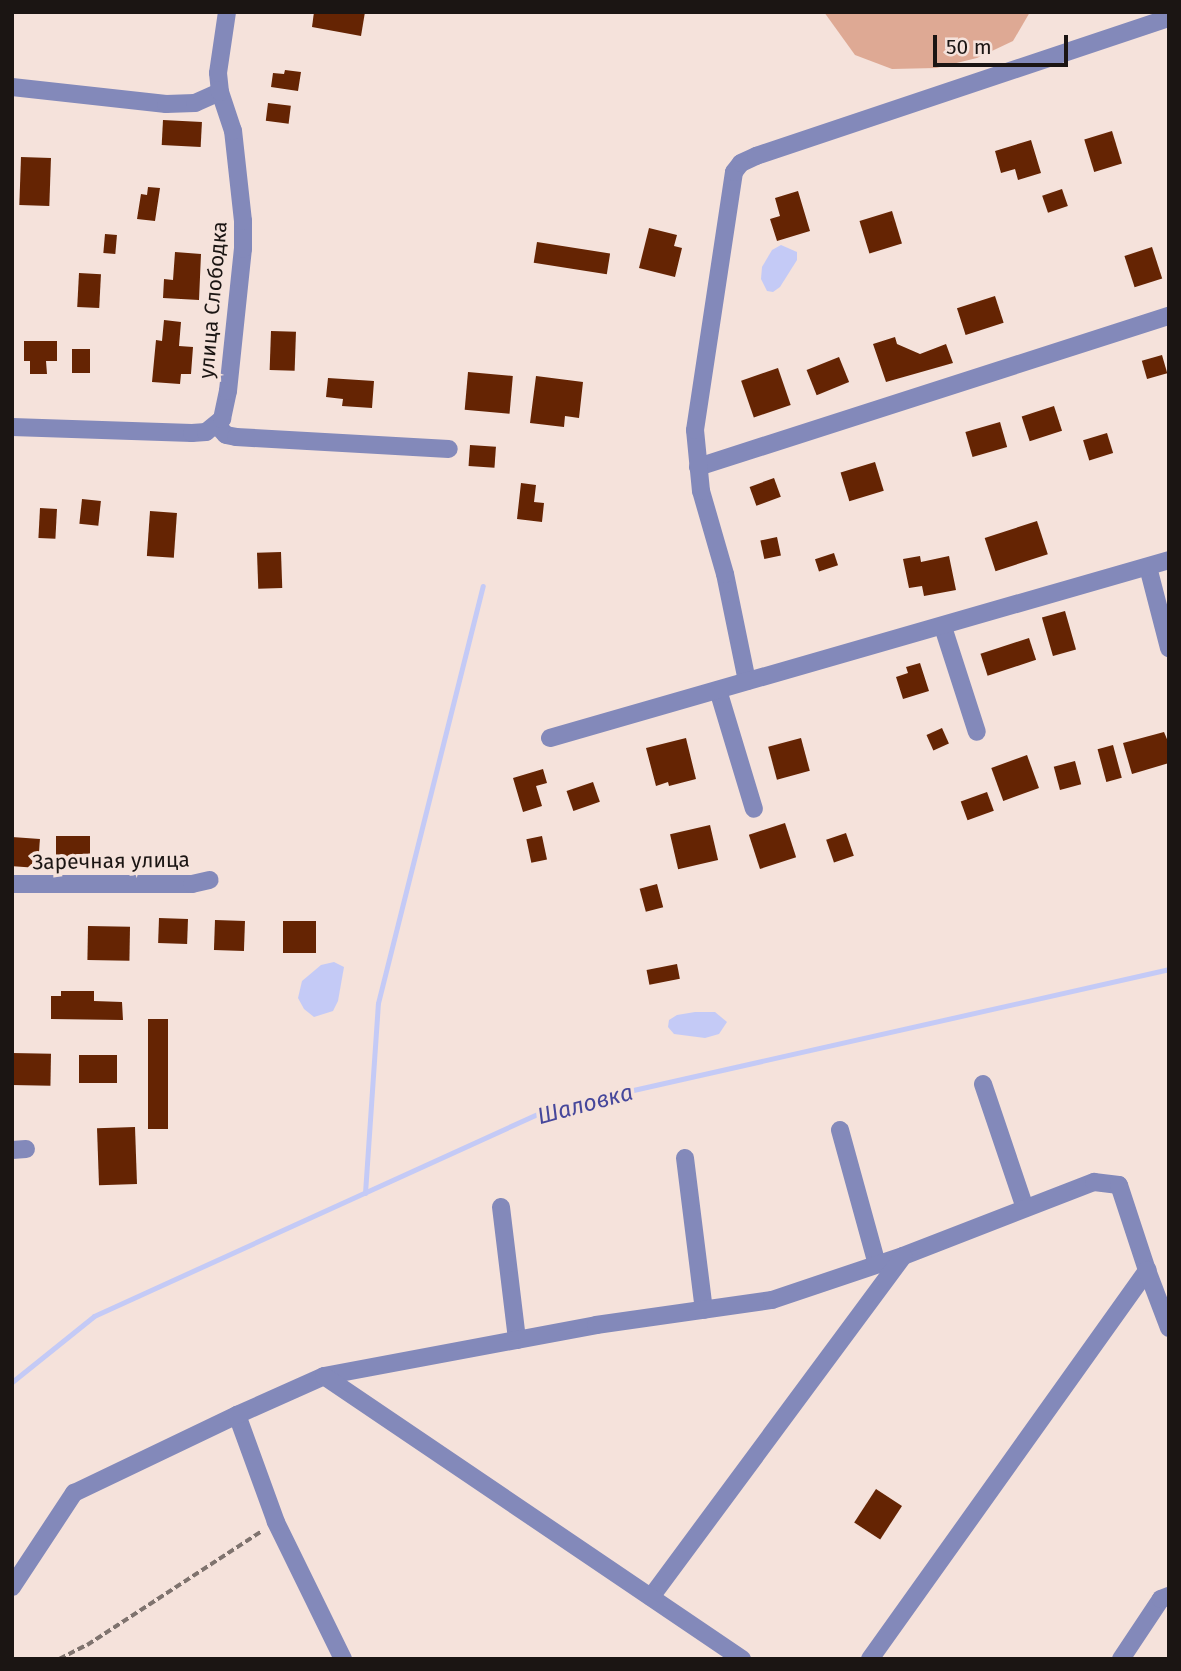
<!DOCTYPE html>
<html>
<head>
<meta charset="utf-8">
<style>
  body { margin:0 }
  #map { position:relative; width:1181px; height:1671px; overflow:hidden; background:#f5e2db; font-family:"Fira Sans",sans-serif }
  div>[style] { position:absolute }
  .green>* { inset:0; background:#dea994 }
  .water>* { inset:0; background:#c4caf6 }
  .stream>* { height:5px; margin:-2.5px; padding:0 2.5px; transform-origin:2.5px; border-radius:2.5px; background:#c4caf6 }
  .building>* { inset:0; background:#652403; transform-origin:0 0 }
  .path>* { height:3.5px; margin-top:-1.75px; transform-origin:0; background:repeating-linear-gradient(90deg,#7f736e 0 7px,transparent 0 10.5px) }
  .minor>* { height:18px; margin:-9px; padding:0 9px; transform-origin:9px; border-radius:9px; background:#8389ba }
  span { translate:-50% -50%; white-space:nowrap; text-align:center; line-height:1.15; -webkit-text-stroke:7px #f5e2db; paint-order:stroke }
  .street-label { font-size:21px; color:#1b1513 }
  .water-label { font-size:23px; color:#46479b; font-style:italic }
  .frame { position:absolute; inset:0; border:14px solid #1b1513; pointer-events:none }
  .scale { position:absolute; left:933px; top:35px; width:135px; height:32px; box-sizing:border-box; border:4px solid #1b1513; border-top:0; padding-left:9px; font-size:21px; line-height:24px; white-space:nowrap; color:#1b1513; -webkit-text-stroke:5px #f5e2db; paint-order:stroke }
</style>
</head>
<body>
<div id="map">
  <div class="green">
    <div style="clip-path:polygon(824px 12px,1030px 12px,1013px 41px,977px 58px,936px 68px,892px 69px,855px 55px)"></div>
  </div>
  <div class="water">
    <div style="clip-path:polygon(781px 245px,797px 252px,797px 260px,780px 287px,773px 292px,767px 291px,761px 279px,762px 267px,772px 250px)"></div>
    <div style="clip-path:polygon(334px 962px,344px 967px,338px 1001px,333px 1011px,314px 1017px,304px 1009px,298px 998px,302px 981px,321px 965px)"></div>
    <div style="clip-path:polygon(695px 1012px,715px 1012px,727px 1022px,719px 1034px,705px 1038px,674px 1034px,668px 1027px,669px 1020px,677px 1015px)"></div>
  </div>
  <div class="stream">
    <div style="left:365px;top:1193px;width:190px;rotate:-86.1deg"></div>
    <div style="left:378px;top:1003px;width:430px;rotate:-75.9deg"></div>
    <div style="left:12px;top:1382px;width:105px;rotate:-38.8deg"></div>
    <div style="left:94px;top:1316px;width:500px;rotate:-24.5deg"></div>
    <div style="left:549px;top:1109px;width:636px;rotate:-12.72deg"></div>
  </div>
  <div class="building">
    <div style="clip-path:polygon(314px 12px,365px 12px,361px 36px,312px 27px)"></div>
    <div style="clip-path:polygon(285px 70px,301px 72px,298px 91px,271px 87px,273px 73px,284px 74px)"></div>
    <div style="left:268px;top:103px;width:23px;height:18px;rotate:7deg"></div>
    <div style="left:163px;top:120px;width:39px;height:25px;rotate:3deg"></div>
    <div style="left:1112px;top:131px;width:34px;height:29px;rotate:73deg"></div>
    <div style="clip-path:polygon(1031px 140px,1041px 173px,1018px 180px,1015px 169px,1001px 173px,995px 151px)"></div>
    <div style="left:21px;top:157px;width:30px;height:48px;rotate:2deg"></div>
    <div style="clip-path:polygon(148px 187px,160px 188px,155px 221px,137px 219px,141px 194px,147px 195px)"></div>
    <div style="left:1062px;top:189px;width:18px;height:21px;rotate:71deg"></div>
    <div style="clip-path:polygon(798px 191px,810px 231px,777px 241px,770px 219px,780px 216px,775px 198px)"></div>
    <div style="left:892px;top:211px;width:34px;height:34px;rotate:73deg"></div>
    <div style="clip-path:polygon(649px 228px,677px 235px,674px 246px,682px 248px,675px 277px,639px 268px)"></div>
    <div style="left:105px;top:234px;width:12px;height:19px;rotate:5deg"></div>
    <div style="left:537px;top:242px;width:74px;height:21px;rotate:9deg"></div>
    <div style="left:1152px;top:247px;width:33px;height:29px;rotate:72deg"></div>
    <div style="clip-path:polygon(175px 252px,201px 254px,199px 300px,163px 298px,164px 279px,173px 280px)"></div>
    <div style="left:79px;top:273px;width:22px;height:34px;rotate:3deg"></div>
    <div style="left:995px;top:296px;width:28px;height:40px;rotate:72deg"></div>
    <div style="clip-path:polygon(164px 320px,181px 322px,179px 346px,193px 347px,191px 374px,181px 374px,180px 384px,152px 382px,156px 340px,162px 341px)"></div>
    <div style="left:271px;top:331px;width:25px;height:39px;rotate:2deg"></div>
    <div style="clip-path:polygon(895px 337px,897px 344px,920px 354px,946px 344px,953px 363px,886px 382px,873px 344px)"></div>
    <div style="clip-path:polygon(24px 341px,57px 341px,57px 361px,46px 361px,47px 374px,30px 374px,30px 361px,24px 361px)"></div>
    <div style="left:72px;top:349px;width:18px;height:24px"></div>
    <div style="left:1162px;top:355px;width:19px;height:21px;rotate:74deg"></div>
    <div style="left:839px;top:357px;width:27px;height:35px;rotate:68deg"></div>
    <div style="left:778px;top:368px;width:39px;height:39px;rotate:71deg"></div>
    <div style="left:468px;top:372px;width:45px;height:38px;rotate:5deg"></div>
    <div style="clip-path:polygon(536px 376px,583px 382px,579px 418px,565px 416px,564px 427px,530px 423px)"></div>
    <div style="clip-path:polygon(328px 378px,374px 381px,372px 408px,342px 406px,343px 399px,326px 397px)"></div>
    <div style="left:1054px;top:406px;width:26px;height:34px;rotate:72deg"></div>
    <div style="left:1000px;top:422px;width:26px;height:36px;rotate:74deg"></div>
    <div style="left:1107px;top:433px;width:21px;height:25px;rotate:73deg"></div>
    <div style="left:470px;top:445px;width:26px;height:21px;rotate:4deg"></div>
    <div style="left:875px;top:462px;width:30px;height:36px;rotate:73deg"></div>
    <div style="left:774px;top:478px;width:20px;height:26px;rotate:70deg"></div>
    <div style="clip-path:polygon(521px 483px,536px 485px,534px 502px,544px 503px,542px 522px,517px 519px)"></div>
    <div style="left:82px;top:499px;width:19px;height:25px;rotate:6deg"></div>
    <div style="left:40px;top:508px;width:17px;height:30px;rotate:3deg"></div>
    <div style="left:150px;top:511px;width:27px;height:45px;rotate:4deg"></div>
    <div style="left:1037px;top:521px;width:35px;height:55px;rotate:72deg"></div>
    <div style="left:777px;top:537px;width:19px;height:17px;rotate:78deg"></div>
    <div style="left:281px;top:552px;width:36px;height:24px;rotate:88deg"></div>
    <div style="left:834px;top:553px;width:13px;height:20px;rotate:72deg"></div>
    <div style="clip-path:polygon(920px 556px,921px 562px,949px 556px,956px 590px,924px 596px,922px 586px,909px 588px,903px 559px)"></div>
    <div style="left:1065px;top:611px;width:40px;height:24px;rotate:74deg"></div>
    <div style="left:1029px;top:638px;width:23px;height:51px;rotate:72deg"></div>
    <div style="clip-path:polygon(920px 663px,929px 691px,903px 699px,896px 677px,908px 673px,906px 667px)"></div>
    <div style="left:942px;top:728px;width:17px;height:17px;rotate:66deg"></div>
    <div style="clip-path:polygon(1164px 732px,1169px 744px,1169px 763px,1132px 774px,1123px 743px)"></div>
    <div style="clip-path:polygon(686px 738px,696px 779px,669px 786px,668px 782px,656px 786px,646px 748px)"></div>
    <div style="left:801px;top:738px;width:34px;height:34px;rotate:75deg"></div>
    <div style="left:1113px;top:745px;width:34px;height:16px;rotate:75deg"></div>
    <div style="left:1027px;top:755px;width:35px;height:38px;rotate:70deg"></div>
    <div style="left:1075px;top:761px;width:24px;height:22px;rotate:75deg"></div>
    <div style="clip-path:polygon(543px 769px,547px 783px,536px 786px,542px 806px,523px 812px,513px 778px)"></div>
    <div style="left:593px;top:782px;width:21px;height:28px;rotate:71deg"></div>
    <div style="left:987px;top:792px;width:20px;height:28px;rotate:70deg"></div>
    <div style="left:785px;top:823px;width:36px;height:38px;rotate:72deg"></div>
    <div style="left:710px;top:825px;width:36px;height:41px;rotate:77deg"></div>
    <div style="left:846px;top:833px;width:24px;height:21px;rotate:71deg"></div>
    <div style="left:56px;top:836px;width:34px;height:29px"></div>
    <div style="left:542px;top:836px;width:24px;height:16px;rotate:78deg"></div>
    <div style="left:12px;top:837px;width:28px;height:29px;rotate:4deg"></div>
    <div style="left:657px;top:884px;width:24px;height:18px;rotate:75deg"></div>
    <div style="left:159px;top:918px;width:29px;height:25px;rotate:2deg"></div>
    <div style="left:215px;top:920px;width:30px;height:30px;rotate:2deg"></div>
    <div style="left:283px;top:921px;width:33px;height:32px"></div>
    <div style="left:88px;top:926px;width:42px;height:34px;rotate:1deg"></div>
    <div style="left:677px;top:964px;width:15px;height:31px;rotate:79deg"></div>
    <div style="clip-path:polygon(61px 991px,94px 991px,94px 1001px,122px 1002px,123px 1020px,51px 1019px,51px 996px,61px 996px)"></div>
    <div style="left:148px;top:1019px;width:20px;height:110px"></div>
    <div style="left:12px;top:1053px;width:39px;height:32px;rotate:1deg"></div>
    <div style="left:79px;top:1055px;width:38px;height:28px"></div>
    <div style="left:135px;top:1127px;width:57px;height:38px;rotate:88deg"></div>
    <div style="left:876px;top:1489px;width:31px;height:40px;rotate:33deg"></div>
  </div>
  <div class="path">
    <div style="left:59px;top:1659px;width:31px;rotate:-27deg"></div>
    <div style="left:87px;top:1645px;width:209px;rotate:-33.1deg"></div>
  </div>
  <div class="minor">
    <div style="left:12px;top:87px;width:155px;rotate:6.3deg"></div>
    <div style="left:166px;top:104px;width:29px;rotate:-2deg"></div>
    <div style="left:195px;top:103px;width:27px;rotate:-24deg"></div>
    <div style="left:217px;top:425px;width:13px;rotate:48deg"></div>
    <div style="left:226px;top:435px;width:10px;rotate:11deg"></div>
    <div style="left:236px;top:437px;width:213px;rotate:3.2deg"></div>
    <div style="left:12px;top:427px;width:180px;rotate:1.9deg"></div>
    <div style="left:192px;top:433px;width:14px;rotate:-4deg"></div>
    <div style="left:206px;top:432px;width:21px;rotate:-39deg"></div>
    <div style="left:222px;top:419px;width:29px;rotate:-78deg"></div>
    <div style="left:228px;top:391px;width:143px;rotate:-84deg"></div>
    <div style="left:243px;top:249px;width:28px;rotate:-90deg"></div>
    <div style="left:243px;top:221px;width:91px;rotate:-96.3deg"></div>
    <div style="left:233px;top:131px;width:41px;rotate:-108.4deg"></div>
    <div style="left:220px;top:92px;width:19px;rotate:-96deg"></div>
    <div style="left:218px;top:73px;width:62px;rotate:-81.6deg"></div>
    <div style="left:698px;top:467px;width:495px;rotate:-17.8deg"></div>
    <div style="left:1148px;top:567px;width:84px;rotate:75.5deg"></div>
    <div style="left:943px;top:627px;width:110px;rotate:72.1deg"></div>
    <div style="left:747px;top:681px;width:109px;rotate:-101.6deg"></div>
    <div style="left:725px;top:574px;width:86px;rotate:-106.1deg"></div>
    <div style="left:701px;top:491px;width:61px;rotate:-95.6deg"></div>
    <div style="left:695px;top:430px;width:261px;rotate:-81.4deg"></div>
    <div style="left:734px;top:172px;width:11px;rotate:-52deg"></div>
    <div style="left:741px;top:163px;width:17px;rotate:-25deg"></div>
    <div style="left:756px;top:156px;width:435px;rotate:-18.5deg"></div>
    <div style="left:718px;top:690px;width:124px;rotate:73.2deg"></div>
    <div style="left:550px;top:738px;width:644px;rotate:-16.04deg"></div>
    <div style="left:12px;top:884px;width:180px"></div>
    <div style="left:192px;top:884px;width:18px;rotate:-13deg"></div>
    <div style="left:983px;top:1084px;width:131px;rotate:71.3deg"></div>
    <div style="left:840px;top:1130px;width:139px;rotate:74.6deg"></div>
    <div style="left:12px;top:1150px;width:14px;rotate:-4deg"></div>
    <div style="left:685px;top:1158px;width:153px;rotate:82.9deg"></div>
    <div style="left:501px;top:1207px;width:134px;rotate:83.1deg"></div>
    <div style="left:324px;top:1376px;width:277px;rotate:-10.6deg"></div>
    <div style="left:596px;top:1325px;width:178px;rotate:-8.1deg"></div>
    <div style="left:772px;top:1300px;width:138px;rotate:-18.6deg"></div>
    <div style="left:903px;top:1256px;width:205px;rotate:-21.2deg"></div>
    <div style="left:1094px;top:1182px;width:25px;rotate:7deg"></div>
    <div style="left:1119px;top:1185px;width:89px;rotate:71.8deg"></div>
    <div style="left:12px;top:1587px;width:113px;rotate:-56.6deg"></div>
    <div style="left:74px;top:1493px;width:181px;rotate:-25.6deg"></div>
    <div style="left:651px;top:1597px;width:424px;rotate:-53.5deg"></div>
    <div style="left:343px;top:1659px;width:153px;rotate:-116.1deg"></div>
    <div style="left:276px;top:1522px;width:114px;rotate:-110deg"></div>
    <div style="left:237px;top:1415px;width:95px;rotate:-24.1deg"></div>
    <div style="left:324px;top:1376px;width:505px;rotate:34.1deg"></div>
    <div style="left:870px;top:1659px;width:478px;rotate:-54.5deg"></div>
    <div style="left:1147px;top:1270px;width:62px;rotate:69.2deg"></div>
    <div style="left:1121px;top:1659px;width:72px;rotate:-56.3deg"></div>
    <div style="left:1161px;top:1599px;width:9px;rotate:-21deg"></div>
  </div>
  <div class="street-label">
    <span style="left:213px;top:300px;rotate:-85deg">улица Слободка</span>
    <span style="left:111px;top:861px;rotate:-1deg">Заречная улица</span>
  </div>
  <div class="water-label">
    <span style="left:585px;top:1104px;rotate:-15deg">Шаловка</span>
  </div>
  <div class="frame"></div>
  <div class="scale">50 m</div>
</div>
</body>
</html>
